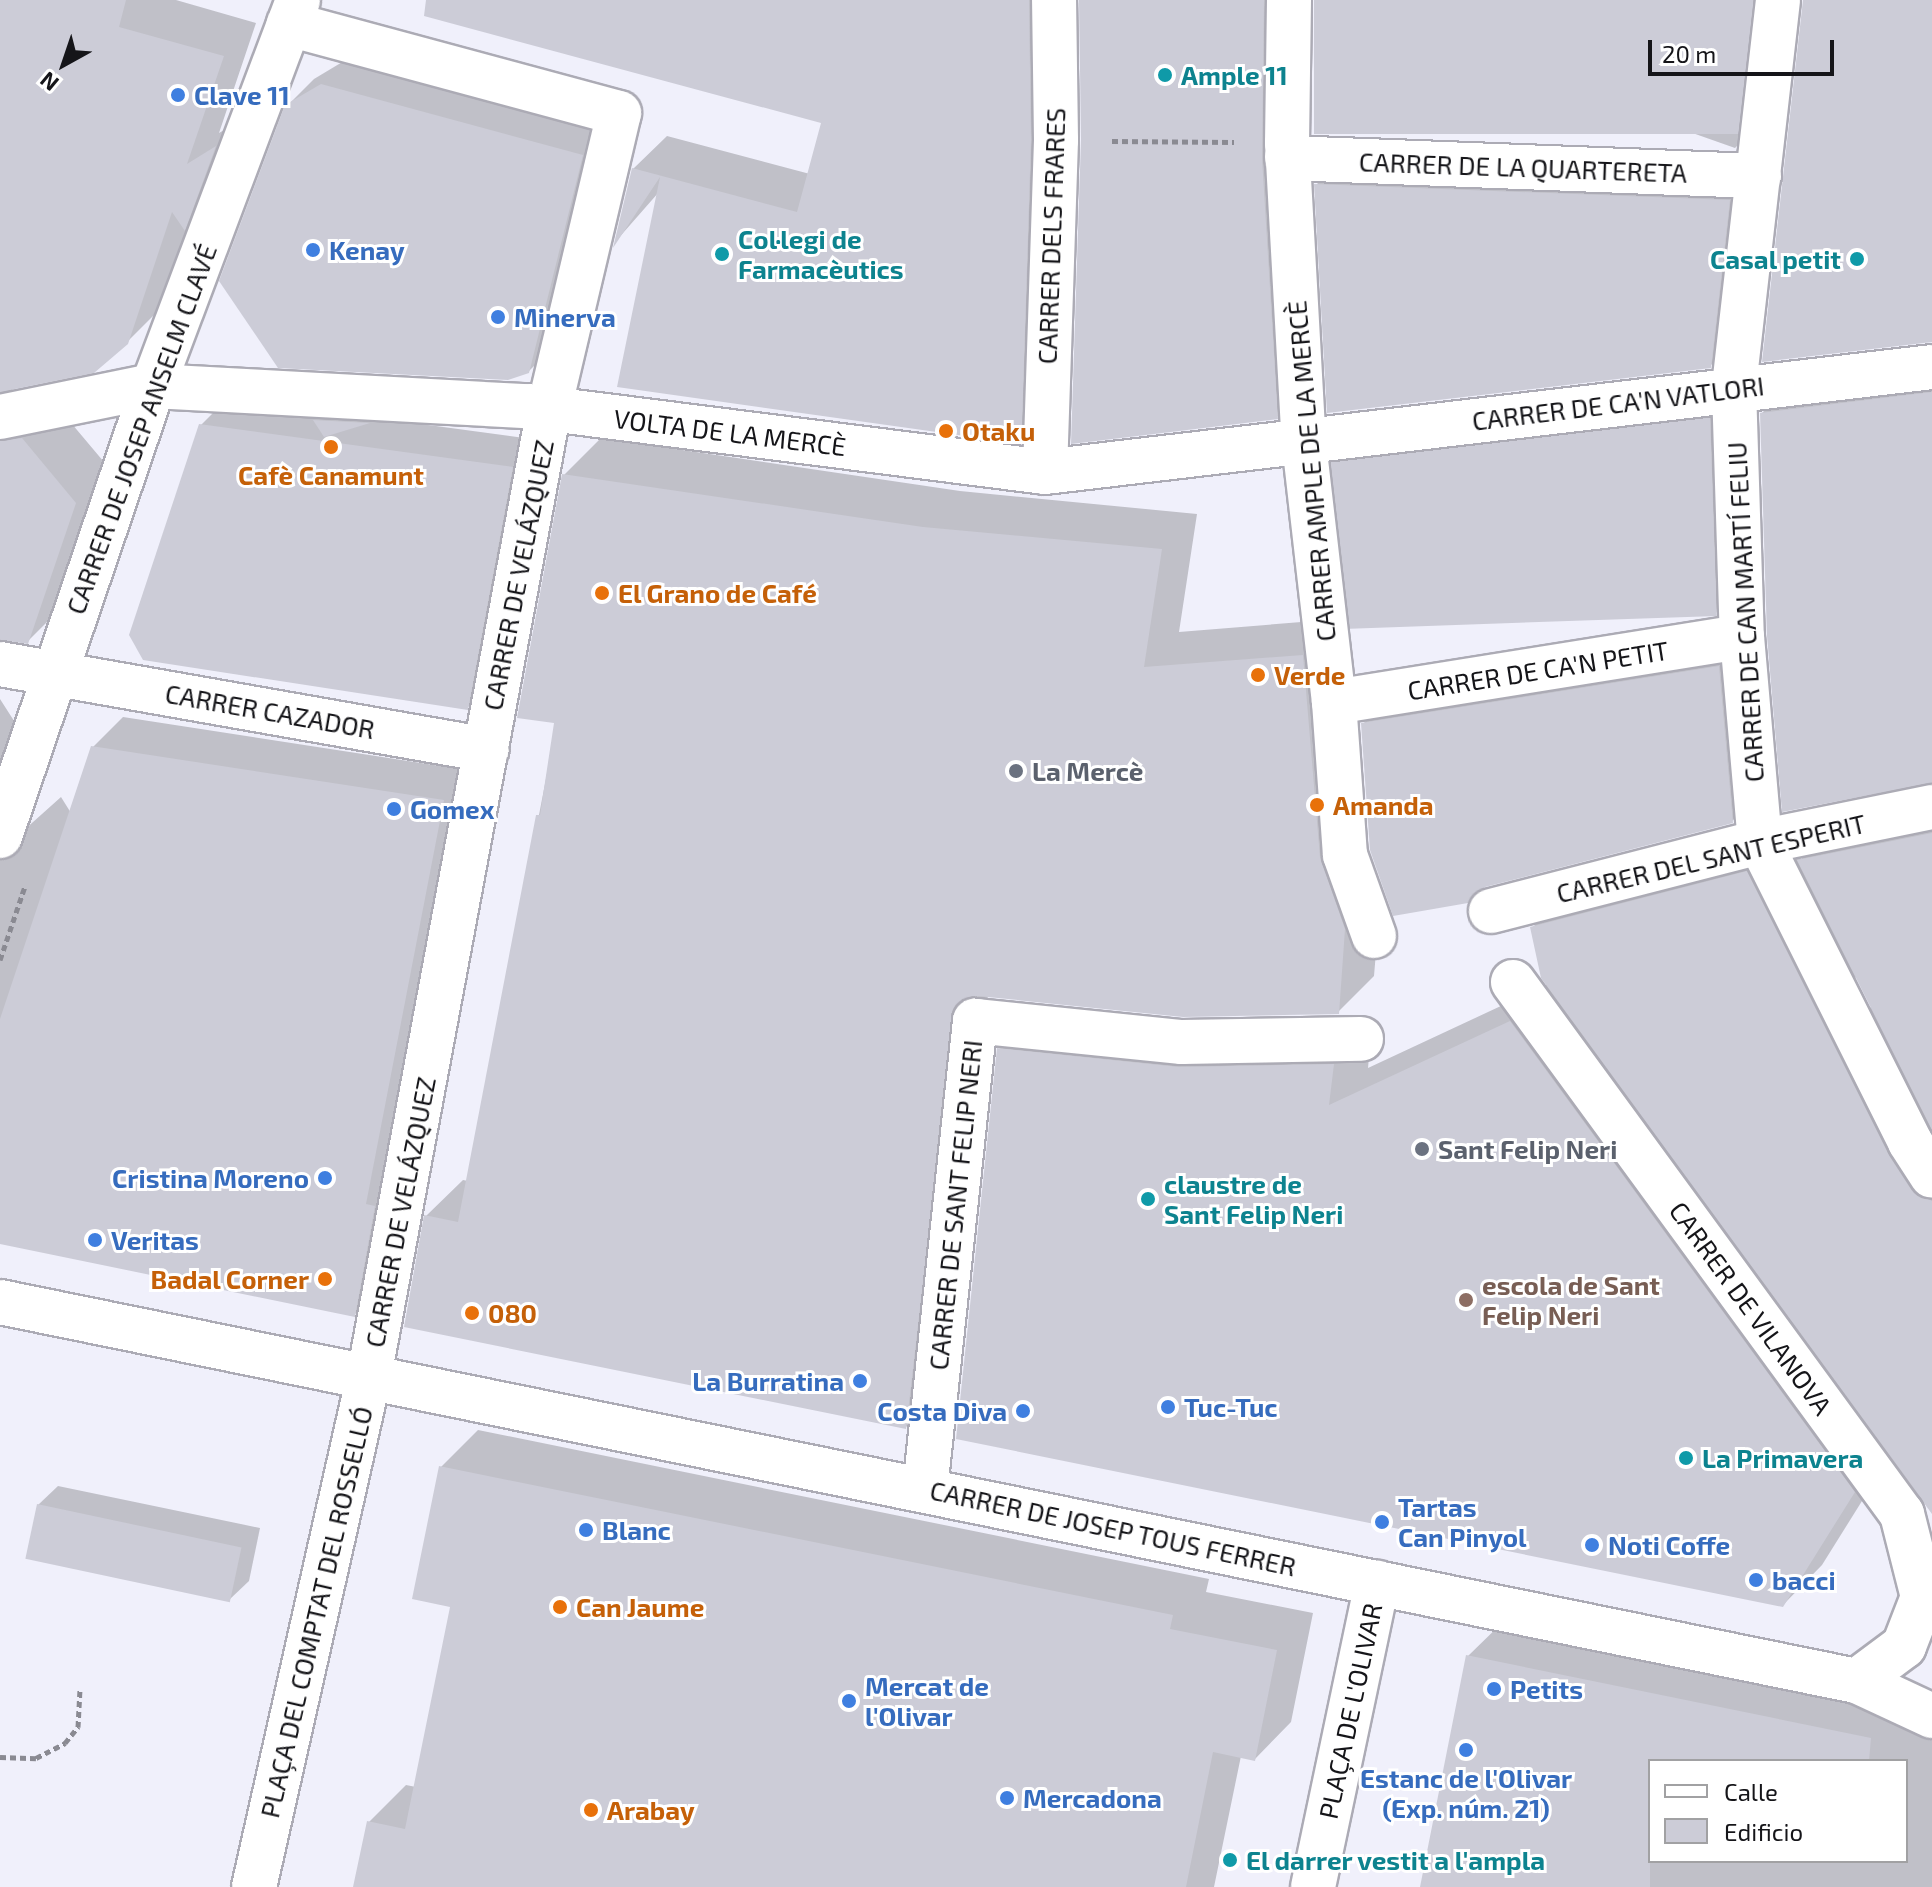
<!DOCTYPE html>
<html>
<head>
<meta charset="utf-8">
<style>
  body { margin:0 }
  #map { position:relative; width:1932px; height:1887px; overflow:hidden; background:#f0f0fb; font-family:"Exo 2",sans-serif }
  div>[style] { position:absolute }
  .shadow>* { inset:0; background:#0003 }
  .building>* { inset:0; background:#ccccd7; transform-origin:0 0 }
  .path>* { height:5px; margin-top:-2.5px; transform-origin:0; background:repeating-linear-gradient(90deg,#8a8a92 0 6px,transparent 0 10px) }
  .roads { filter:drop-shadow(2px 0 #acabb5) drop-shadow(-2px 0 #acabb5) drop-shadow(0 2px #acabb5) drop-shadow(0 -2px #acabb5) }
  .street>* { height:44px; margin:-22px; padding:0 22px; transform-origin:22px; border-radius:22px; background:#fff }
  .dots>* { width:22px; height:22px; translate:-50% -50%; box-sizing:border-box; border:4px solid #fff; border-radius:50% }
  span { translate:-50% -50%; white-space:nowrap; text-align:center; line-height:1.15; -webkit-text-stroke:6px #fff; paint-order:stroke }
  .culture-label { font-size:26px; color:#0d838f; font-weight:700 }
  .left { translate:0 -50%; text-align:left }
  .right { translate:-100% -50%; text-align:right }
  .shop-label { font-size:26px; color:#366cbe; font-weight:700 }
  .street-label { font-size:26px; color:#151519 }
  .food-label { font-size:26px; color:#c56008; font-weight:700 }
  .worship-label { font-size:26px; color:#5b616d; font-weight:700 }
  .education-label { font-size:26px; color:#785e54; font-weight:700 }
  .legend { position:absolute; left:1648px; top:1759px; width:260px; height:104px; box-sizing:border-box; background:#fff; border:2px solid #a1a1a3; margin:0; padding:10px 14px; list-style:none; font-size:24px; color:#151519 }
  .legend li { display:flex; align-items:center; gap:16px; height:40px }
  .legend b { width:40px; border:2px solid #a1a1a3 }
  .north { position:absolute; left:24px; top:24px; width:80px; height:80px; -webkit-text-stroke:6px #fff; paint-order:stroke; rotate:220deg; font-size:22px; font-weight:700; line-height:32px; text-align:center; color:#151519 }
  .north::after { content:''; display:block; margin:auto; width:28px; height:36px; background:#151519; clip-path:polygon(50% 0,100% 100%,50% 72%,0 100%) }
  .scale { position:absolute; left:1648px; top:40px; width:186px; height:36px; box-sizing:border-box; border:4px solid #151519; border-top:0; padding-left:10px; font-size:24px; line-height:28px; white-space:nowrap; color:#151519; -webkit-text-stroke:6px #fff; paint-order:stroke }
</style>
</head>
<body>
<div id="map">
  <div class="shadow">
    <div style="clip-path:polygon(0 0,176px 0,256px 23px,219px 133px,248px 116px,218px 194px,190px 222px,161px 308px,126px 343px,12px 387px,15px 400px,56px 405px,109px 468px,62px 607px,28px 641px,0 636px)"></div>
    <div style="clip-path:polygon(514px 0,1062px 0,1040px 406px,1007px 440px,659px 192px,616px 241px,633px 169px,667px 136px,810px 174px,824px 122px)"></div>
    <div style="clip-path:polygon(1081px 0,1296px 0,1310px 384px,1277px 417px,1083px 140px)"></div>
    <div style="clip-path:polygon(1316px 0,1781px 0,1768px 115px,1735px 148px)"></div>
    <div style="clip-path:polygon(349px 58px,609px 129px,555px 345px,528px 372px,287px 106px,314px 79px)"></div>
    <div style="clip-path:polygon(1351px 150px,1764px 166px,1745px 331px,1710px 366px,1316px 185px)"></div>
    <div style="clip-path:polygon(1932px 364px,1932px 782px,1762px 413px,1795px 380px)"></div>
    <div style="clip-path:polygon(1735px 394px,1741px 588px,1715px 614px,1334px 464px,1359px 438px)"></div>
    <div style="clip-path:polygon(228px 398px,539px 440px,494px 681px,467px 708px,201px 425px)"></div>
    <div style="clip-path:polygon(601px 438px,960px 491px,1197px 514px,1179px 632px,1339px 619px,1356px 820px,1381px 892px,1374px 976px,1338px 1012px,988px 995px,942px 1390px,906px 1427px,426px 1216px,463px 1180px,468px 1181px,557px 722px,564px 475px)"></div>
    <div style="clip-path:polygon(1750px 636px,1763px 790px,1732px 821px,1363px 724px,1394px 693px)"></div>
    <div style="clip-path:polygon(0 699px,25px 738px,23px 831px,61px 797px,71px 813px,93px 747px,123px 717px,473px 771px,384px 1285px,354px 1315px,0 1242px)"></div>
    <div style="clip-path:polygon(1932px 807px,1932px 962px,1857px 976px,1820px 1012px,1822px 1018px,1932px 994px,1932px 1508px,1892px 1453px,1822px 1565px,1783px 1605px,999px 1049px,1038px 1010px,1220px 1028px,1372px 1026px,1368px 1068px,1548px 984px,1533px 927px,1573px 887px,1787px 832px,1801px 859px,1832px 827px)"></div>
    <div style="clip-path:polygon(478px 1430px,1209px 1579px,1206px 1592px,1313px 1613px,1291px 1722px,1255px 1759px,1241px 1756px,1214px 1887px,356px 1887px,369px 1822px,406px 1785px,416px 1787px,453px 1605px,441px 1467px)"></div>
    <div style="clip-path:polygon(58px 1486px,260px 1528px,249px 1581px,229px 1600px,38px 1505px)"></div>
    <div style="clip-path:polygon(evenodd,1509px 1616px,1932px 1702px,1932px 1887px,1421px 1887px,1468px 1656px,1509px 1616px,1650px 1761px,1906px 1761px,1906px 1861px,1650px 1861px,1650px 1761px)"></div>
  </div>
  <div class="building">
    <div style="clip-path:polygon(0 0,126px 0,119px 27px,224px 56px,187px 164px,216px 146px,185px 231px,172px 212px,128px 344px,94px 373px,0 392px)"></div>
    <div style="clip-path:polygon(426px 0,1029px 0,1031px 140px,1022px 425px,1008px 442px,617px 387px,660px 177px,613px 248px,632px 168px,797px 212px,821px 123px,424px 16px)"></div>
    <div style="clip-path:polygon(1079px 0,1264px 0,1262px 158px,1278px 419px,1071px 444px,1081px 140px)"></div>
    <div style="left:1314px;top:0;width:439px;height:134px"></div>
    <div style="clip-path:polygon(1803px 0,1932px 0,1932px 342px,1762px 362px)"></div>
    <div style="clip-path:polygon(321px 84px,583px 155px,529px 373px,508px 380px,278px 368px,219px 281px,285px 105px)"></div>
    <div style="clip-path:polygon(1314px 184px,1730px 200px,1711px 368px,1327px 413px)"></div>
    <div style="clip-path:polygon(1932px 392px,1932px 783px,1782px 812px,1767px 636px,1760px 413px)"></div>
    <div style="left:1710px;top:418px;width:198px;height:381px;rotate:88deg"></div>
    <div style="clip-path:polygon(313px 420px,370px 423px,324px 437px)"></div>
    <div style="clip-path:polygon(199px 424px,513px 467px,468px 710px,143px 660px,129px 635px)"></div>
    <div style="clip-path:polygon(22px 438px,76px 503px,28px 644px,0 640px,0 441px)"></div>
    <div style="clip-path:polygon(562px 474px,923px 527px,1162px 549px,1144px 667px,1303px 655px,1320px 857px,1345px 929px,1339px 1014px,1183px 1017px,978px 996px,955px 1006px,906px 1429px,404px 1327px,424px 1215px,458px 1222px,536px 815px,540px 815px,554px 723px,517px 718px)"></div>
    <div style="clip-path:polygon(1719px 666px,1733px 823px,1485px 887px,1468px 903px,1393px 916px,1370px 850px,1361px 723px)"></div>
    <div style="clip-path:polygon(91px 746px,444px 800px,366px 1204px,375px 1206px,355px 1317px,0 1244px,0 1019px)"></div>
    <div style="clip-path:polygon(1932px 833px,1932px 1130px,1797px 860px)"></div>
    <div style="clip-path:polygon(1747px 871px,1888px 1153px,1912px 1190px,1932px 1201px,1932px 1514px,1541px 978px,1530px 927px)"></div>
    <div style="clip-path:polygon(1510px 1021px,1855px 1492px,1783px 1607px,956px 1439px,997px 1048px,1179px 1067px,1334px 1064px,1329px 1105px)"></div>
    <div style="clip-path:polygon(439px 1466px,1173px 1615px,1170px 1629px,1277px 1650px,1255px 1761px,1213px 1752px,1186px 1887px,353px 1887px,367px 1821px,405px 1829px,450px 1607px,412px 1599px)"></div>
    <div style="left:37px;top:1504px;width:209px;height:56px;rotate:12deg"></div>
    <div style="clip-path:polygon(1466px 1655px,1871px 1738px,1869px 1761px,1650px 1761px,1650px 1887px,1420px 1887px)"></div>
  </div>
  <div class="path">
    <div style="left:1112px;top:141px;width:122px;rotate:0.5deg"></div>
    <div style="left:0;top:960px;width:78px;rotate:-71.3deg"></div>
    <div style="left:0;top:1757px;width:36px;rotate:2deg"></div>
    <div style="left:36px;top:1758px;width:33px;rotate:-27deg"></div>
    <div style="left:65px;top:1743px;width:21px;rotate:-51deg"></div>
    <div style="left:78px;top:1727px;width:39px;rotate:-87deg"></div>
  </div>
  <div class="roads">
    <div class="street">
      <div style="left:1289px;top:0;width:143px;rotate:90.8deg"></div>
      <div style="left:1287px;top:143px;width:300px;rotate:86.8deg"></div>
      <div style="left:1304px;top:443px;width:261px;rotate:83.4deg"></div>
      <div style="left:1334px;top:702px;width:153px;rotate:85.9deg"></div>
      <div style="left:1345px;top:855px;width:86px;rotate:70.3deg"></div>
      <div style="left:1778px;top:0;width:390px;rotate:96.5deg"></div>
      <div style="left:1734px;top:388px;width:249px;rotate:88.2deg"></div>
      <div style="left:1742px;top:637px;width:206px;rotate:85deg"></div>
      <div style="left:1760px;top:842px;width:335px;rotate:63.4deg"></div>
      <div style="left:1910px;top:1142px;width:40px;rotate:57.1deg"></div>
      <div style="left:1287px;top:158px;width:472px;rotate:2.2deg"></div>
      <div style="left:0;top:417px;width:156px;rotate:-11.5deg"></div>
      <div style="left:153px;top:386px;width:375px;rotate:3.1deg"></div>
      <div style="left:527px;top:406px;width:522px;rotate:7.26deg"></div>
      <div style="left:1045px;top:472px;width:893px;rotate:-6.75deg"></div>
      <div style="left:1045px;top:472px;width:332px;rotate:-88.1deg"></div>
      <div style="left:1056px;top:140px;width:140px;rotate:-90.8deg"></div>
      <div style="left:0;top:664px;width:494px;rotate:10deg"></div>
      <div style="left:1334px;top:702px;width:413px;rotate:-9.1deg"></div>
      <div style="left:0;top:836px;width:475px;rotate:-71.2deg"></div>
      <div style="left:153px;top:386px;width:412px;rotate:-69.4deg"></div>
      <div style="left:1491px;top:911px;width:278px;rotate:-14.4deg"></div>
      <div style="left:1760px;top:842px;width:176px;rotate:-11.5deg"></div>
      <div style="left:1513px;top:982px;width:659px;rotate:53.83deg"></div>
      <div style="left:1902px;top:1514px;width:86px;rotate:75.8deg"></div>
      <div style="left:1923px;top:1597px;width:53px;rotate:111.2deg"></div>
      <div style="left:1904px;top:1646px;width:59px;rotate:143.3deg"></div>
      <div style="left:0;top:1302px;width:1895px;rotate:11.54deg"></div>
      <div style="left:1857px;top:1681px;width:83px;rotate:25deg"></div>
      <div style="left:925px;top:1489px;width:471px;rotate:-83.9deg"></div>
      <div style="left:975px;top:1021px;width:208px;rotate:5.8deg"></div>
      <div style="left:1182px;top:1042px;width:179px;rotate:-1deg"></div>
      <div style="left:254px;top:1887px;width:524px;rotate:-77.32deg"></div>
      <div style="left:369px;top:1376px;width:984px;rotate:-79.46deg"></div>
      <div style="left:549px;top:409px;width:304px;rotate:-76.7deg"></div>
      <div style="left:619px;top:113px;width:342px;rotate:-164.9deg"></div>
      <div style="left:1313px;top:1887px;width:311px;rotate:-78.1deg"></div>
    </div>
  </div>
  <div class="dots">
    <div style="left:1165px;top:75px;background:#0f9aa8"></div>
    <div style="left:178px;top:95px;background:#3f7fe0"></div>
    <div style="left:313px;top:250px;background:#3f7fe0"></div>
    <div style="left:722px;top:254px;background:#0f9aa8"></div>
    <div style="left:1857px;top:259px;background:#0f9aa8"></div>
    <div style="left:498px;top:317px;background:#3f7fe0"></div>
    <div style="left:946px;top:431px;background:#e8710a"></div>
    <div style="left:331px;top:447px;background:#e8710a"></div>
    <div style="left:602px;top:593px;background:#e8710a"></div>
    <div style="left:1258px;top:675px;background:#e8710a"></div>
    <div style="left:1016px;top:771px;background:#6b7280"></div>
    <div style="left:1317px;top:805px;background:#e8710a"></div>
    <div style="left:394px;top:809px;background:#3f7fe0"></div>
    <div style="left:1422px;top:1149px;background:#6b7280"></div>
    <div style="left:325px;top:1178px;background:#3f7fe0"></div>
    <div style="left:1148px;top:1199px;background:#0f9aa8"></div>
    <div style="left:95px;top:1240px;background:#3f7fe0"></div>
    <div style="left:325px;top:1279px;background:#e8710a"></div>
    <div style="left:1466px;top:1300px;background:#8d6e63"></div>
    <div style="left:472px;top:1313px;background:#e8710a"></div>
    <div style="left:860px;top:1381px;background:#3f7fe0"></div>
    <div style="left:1168px;top:1407px;background:#3f7fe0"></div>
    <div style="left:1023px;top:1411px;background:#3f7fe0"></div>
    <div style="left:1686px;top:1458px;background:#0f9aa8"></div>
    <div style="left:1382px;top:1522px;background:#3f7fe0"></div>
    <div style="left:586px;top:1530px;background:#3f7fe0"></div>
    <div style="left:1592px;top:1545px;background:#3f7fe0"></div>
    <div style="left:1756px;top:1580px;background:#3f7fe0"></div>
    <div style="left:560px;top:1607px;background:#e8710a"></div>
    <div style="left:1494px;top:1689px;background:#3f7fe0"></div>
    <div style="left:849px;top:1701px;background:#3f7fe0"></div>
    <div style="left:1466px;top:1750px;background:#3f7fe0"></div>
    <div style="left:1007px;top:1798px;background:#3f7fe0"></div>
    <div style="left:591px;top:1810px;background:#e8710a"></div>
    <div style="left:1230px;top:1860px;background:#0f9aa8"></div>
  </div>
  <div class="culture-label">
    <span class="left" style="left:1181px;top:75px">Ample 11</span>
    <span class="left" style="left:738px;top:254px">Col·legi de<br>Farmacèutics</span>
    <span class="right" style="left:1841px;top:259px">Casal petit</span>
    <span class="left" style="left:1164px;top:1199px">claustre de<br>Sant Felip Neri</span>
    <span class="left" style="left:1702px;top:1458px">La Primavera</span>
    <span class="left" style="left:1246px;top:1860px">El darrer vestit a l'ampla</span>
  </div>
  <div class="shop-label">
    <span class="left" style="left:194px;top:95px">Clave 11</span>
    <span class="left" style="left:329px;top:250px">Kenay</span>
    <span class="left" style="left:514px;top:317px">Minerva</span>
    <span class="left" style="left:410px;top:809px">Gomex</span>
    <span class="right" style="left:309px;top:1178px">Cristina Moreno</span>
    <span class="left" style="left:111px;top:1240px">Veritas</span>
    <span class="right" style="left:844px;top:1381px">La Burratina</span>
    <span class="left" style="left:1184px;top:1407px">Tuc-Tuc</span>
    <span class="right" style="left:1007px;top:1411px">Costa Diva</span>
    <span class="left" style="left:1398px;top:1522px">Tartas<br>Can Pinyol</span>
    <span class="left" style="left:602px;top:1530px">Blanc</span>
    <span class="left" style="left:1608px;top:1545px">Noti Coffe</span>
    <span class="left" style="left:1772px;top:1580px">bacci</span>
    <span class="left" style="left:865px;top:1701px">Mercat de<br>l'Olivar</span>
    <span class="left" style="left:1510px;top:1689px">Petits</span>
    <span style="left:1466px;top:1793px">Estanc de l'Olivar<br>(Exp. núm. 21)</span>
    <span class="left" style="left:1023px;top:1798px">Mercadona</span>
  </div>
  <div class="street-label">
    <span style="left:1523px;top:167px;rotate:2deg">CARRER DE LA QUARTERETA</span>
    <span style="left:1051px;top:236px;rotate:-88deg">CARRER DELS FRARES</span>
    <span style="left:1618px;top:403px;rotate:-7deg">CARRER DE CA'N VATLORI</span>
    <span style="left:141px;top:429px;rotate:-70deg">CARRER DE JOSEP ANSELM CLAVÉ</span>
    <span style="left:730px;top:432px;rotate:7deg">VOLTA DE LA MERCÈ</span>
    <span style="left:1311px;top:471px;rotate:-95deg">CARRER AMPLE DE LA MERCÈ</span>
    <span style="left:518px;top:575px;rotate:-79deg">CARRER DE VELÁZQUEZ</span>
    <span style="left:1745px;top:612px;rotate:-93deg">CARRER DE CAN MARTÍ FELIU</span>
    <span style="left:1538px;top:670px;rotate:-9deg">CARRER DE CA'N PETIT</span>
    <span style="left:270px;top:711px;rotate:10deg">CARRER CAZADOR</span>
    <span style="left:1711px;top:858px;rotate:-13deg">CARRER DEL SANT ESPERIT</span>
    <span style="left:955px;top:1205px;rotate:-84deg">CARRER DE SANT FELIP NERI</span>
    <span style="left:400px;top:1212px;rotate:-79deg">CARRER DE VELÁZQUEZ</span>
    <span style="left:1751px;top:1308px;rotate:54deg">CARRER DE VILANOVA</span>
    <span style="left:1113px;top:1528px;rotate:12deg">CARRER DE JOSEP TOUS FERRER</span>
    <span style="left:316px;top:1612px;rotate:-77deg">PLAÇA DEL COMPTAT DEL ROSSELLÓ</span>
    <span style="left:1350px;top:1711px;rotate:-78deg">PLAÇA DE L'OLIVAR</span>
  </div>
  <div class="food-label">
    <span class="left" style="left:962px;top:431px">Otaku</span>
    <span style="left:331px;top:475px">Cafè Canamunt</span>
    <span class="left" style="left:618px;top:593px">El Grano de Café</span>
    <span class="left" style="left:1274px;top:675px">Verde</span>
    <span class="left" style="left:1333px;top:805px">Amanda</span>
    <span class="right" style="left:309px;top:1279px">Badal Corner</span>
    <span class="left" style="left:488px;top:1313px">080</span>
    <span class="left" style="left:576px;top:1607px">Can Jaume</span>
    <span class="left" style="left:607px;top:1810px">Arabay</span>
  </div>
  <div class="worship-label">
    <span class="left" style="left:1032px;top:771px">La Mercè</span>
    <span class="left" style="left:1438px;top:1149px">Sant Felip Neri</span>
  </div>
  <div class="education-label">
    <span class="left" style="left:1482px;top:1300px">escola de Sant<br>Felip Neri</span>
  </div>
  <ul class="legend">
  <li><b style="height:10px;background:#fff"></b>Calle</li>
  <li><b style="height:22px;background:#ccccd7"></b>Edificio</li>
  </ul>
  <div class="north">N</div>
  <div class="scale">20 m</div>
</div>
</body>
</html>
